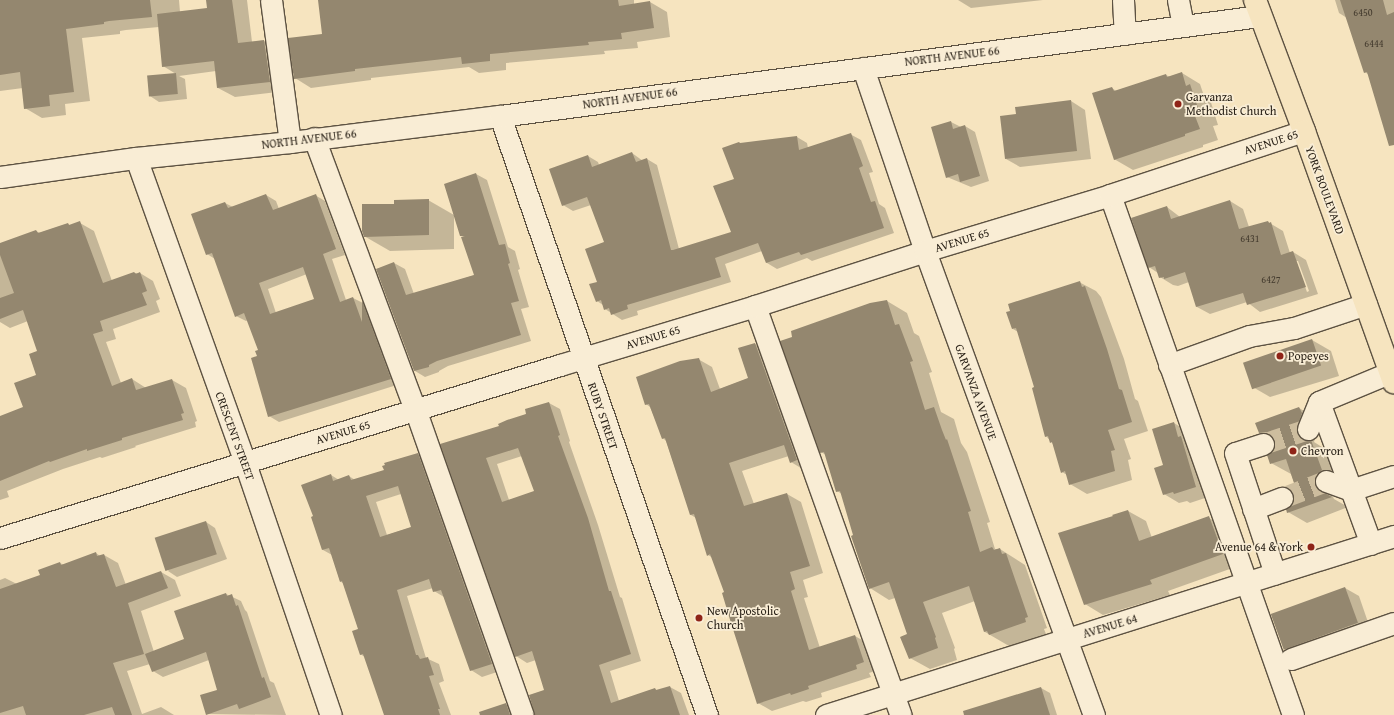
<!DOCTYPE html>
<html>
<head>
<meta charset="utf-8">
<style>
  body { margin:0 }
  #map { position:relative; width:1394px; height:715px; overflow:hidden; background:#f6e4bf; font-family:"Gentium Book Plus",serif }
  div>[style] { position:absolute }
  .shadow>* { inset:0; background:#0003 }
  .building>* { inset:0; background:#94876f; transform-origin:0 0 }
  .minor-tunnel>* { height:21px; margin-top:-10.5px; transform-origin:0; background:repeating-linear-gradient(90deg,#cdbd9e 0 21px,transparent 0 31px) }
  .roads { filter:drop-shadow(1px 0 #5d5242) drop-shadow(-1px 0 #5d5242) drop-shadow(0 1px #5d5242) drop-shadow(0 -1px #5d5242) }
  .minor>* { height:21px; margin:-10.5px; padding:0 10.5px; transform-origin:10.5px; border-radius:10.5px; background:#f9edd5 }
  .major>* { height:22px; margin:-11px; padding:0 11px; transform-origin:11px; border-radius:11px; background:#f6e4bf }
  .dots>* { width:11px; height:11px; translate:-50% -50%; box-sizing:border-box; border:2px solid #f9edd5; border-radius:50% }
  span { translate:-50% -50%; white-space:nowrap; text-align:center; line-height:1.15; -webkit-text-stroke:3.5px #f9edd5; paint-order:stroke }
  .number-label { font-size:10px; color:#443b2e }
  .number-label span { -webkit-text-stroke-width:0 }
  .street-label { font-size:12px; color:#2a2218 }
  .poi-label { font-size:12px; color:#2a2218 }
  .left { translate:0 -50%; text-align:left }
  .right { translate:-100% -50%; text-align:right }
</style>
</head>
<body>
<div id="map">
  <div class="shadow">
    <div style="clip-path:polygon(0 0,179px 0,180px 12px,209px 9px,208px 0,247px 0,252px 42px,264px 41px,281px 51px,286px 91px,235px 97px,218px 88px,216px 71px,179px 76px,185px 79px,187px 99px,159px 102px,150px 96px,176px 74px,163px 66px,159px 27px,126px 30px,120px 31px,120px 34px,82px 38px,90px 101px,65px 104px,66px 115px,42px 118px,25px 108px,23px 88px,0 91px)"></div>
    <div style="clip-path:polygon(319px 0,634px 0,634px 5px,650px 2px,667px 12px,670px 37px,637px 42px,638px 48px,604px 51px,605px 54px,506px 63px,506px 70px,479px 73px,469px 67px,371px 78px,371px 80px,311px 88px,295px 78px,324px 35px)"></div>
    <div style="clip-path:polygon(958px 0,1043px 0,971px 8px)"></div>
    <div style="clip-path:polygon(1335px 0,1394px 0,1394px 137px,1369px 75px,1365px 72px,1347px 18px,1339px 13px)"></div>
    <div style="clip-path:polygon(1182px 73px,1200px 84px,1203px 93px,1209px 96px,1218px 125px,1213px 126px,1218px 140px,1203px 145px,1203px 147px,1133px 170px,1114px 159px,1112px 88px,1116px 91px,1166px 75px,1170px 77px)"></div>
    <div style="clip-path:polygon(1071px 101px,1085px 110px,1091px 159px,1020px 167px,1006px 159px)"></div>
    <div style="clip-path:polygon(951px 122px,961px 127px,965px 126px,975px 132px,989px 181px,971px 187px,947px 177px)"></div>
    <div style="clip-path:polygon(850px 134px,861px 140px,873px 172px,869px 173px,879px 204px,885px 208px,894px 233px,812px 261px,807px 258px,777px 269px,767px 263px,762px 251px,725px 264px,731px 282px,637px 311px,638px 315px,622px 320px,605px 309px,603px 305px,597px 301px,605px 243px,591px 205px,573px 211px,563px 205px,588px 156px,598px 162px,599px 165px,632px 153px,643px 161px,647px 159px,657px 165px,679px 249px,732px 233px,735px 180px,741px 144px,797px 137px,807px 143px,808px 148px)"></div>
    <div style="clip-path:polygon(476px 174px,487px 180px,508px 247px,515px 251px,520px 269px,518px 270px,529px 307px,521px 309px,531px 341px,448px 366px,439px 371px,439px 372px,425px 377px,415px 371px,377px 269px,394px 263px,405px 269px,414px 294px,475px 275px,464px 237px,461px 235px)"></div>
    <div style="clip-path:polygon(evenodd,266px 195px,276px 201px,279px 209px,315px 195px,325px 201px,345px 255px,332px 259px,346px 300px,353px 298px,371px 307px,400px 384px,279px 422px,269px 416px,259px 351px,248px 320px,246px 321px,236px 316px,215px 259px,207px 254px,225px 203px,233px 207px,266px 195px,307px 274px,316px 299px,276px 313px,268px 289px,307px 274px)"></div>
    <div style="clip-path:polygon(428px 200px,454px 215px,454px 249px,390px 251px,364px 236px,395px 205px)"></div>
    <div style="clip-path:polygon(evenodd,1230px 201px,1243px 209px,1249px 227px,1268px 222px,1283px 231px,1290px 253px,1293px 252px,1306px 260px,1318px 294px,1260px 312px,1247px 302px,1210px 314px,1197px 307px,1189px 282px,1178px 286px,1173px 285px,1160px 277px,1158px 273px,1149px 267px,1167px 207px,1180px 217px,1230px 201px,1296px 261px,1298px 261px,1309px 291px,1307px 292px,1296px 261px)"></div>
    <div style="clip-path:polygon(80px 223px,94px 231px,112px 281px,134px 273px,140px 273px,153px 281px,160px 299px,156px 301px,160px 312px,113px 329px,116px 339px,106px 342px,121px 383px,132px 379px,146px 388px,172px 380px,186px 388px,197px 421px,195px 422px,196px 427px,135px 446px,136px 447px,102px 458px,100px 457px,63px 469px,7px 491px,9px 497px,0 500px,0 421px,24px 407px,38px 375px,38px 351px,28px 321px,10px 328px,0 322px,0 244px,36px 231px,40px 233px,68px 224px,71px 226px)"></div>
    <div style="clip-path:polygon(1079px 282px,1096px 291px,1101px 297px,1124px 359px,1135px 399px,1138px 401px,1148px 431px,1124px 439px,1131px 459px,1128px 460px,1132px 480px,1087px 494px,1070px 484px,1067px 475px,1062px 472px,1053px 444px,1046px 436px,1035px 388px,1018px 332px,1013px 329px)"></div>
    <div style="clip-path:polygon(887px 301px,907px 313px,914px 333px,919px 336px,932px 372px,929px 373px,941px 412px,954px 419px,961px 443px,967px 452px,990px 522px,987px 523px,995px 549px,1000px 549px,1025px 565px,1047px 628px,1044px 629px,1046px 634px,1009px 646px,985px 632px,975px 601px,942px 613px,955px 648px,954px 649px,957px 660px,930px 669px,910px 658px,908px 635px,895px 598px,889px 600px,870px 588px,842px 494px,837px 491px,826px 455px,821px 452px)"></div>
    <div style="clip-path:polygon(1312px 340px,1331px 351px,1339px 376px,1270px 397px,1251px 386px)"></div>
    <div style="clip-path:polygon(755px 344px,769px 352px,804px 470px,791px 462px,789px 456px,742px 471px,754px 504px,787px 494px,801px 502px,823px 573px,803px 580px,808px 597px,804px 598px,820px 648px,855px 636px,869px 644px,878px 670px,869px 673px,871px 677px,821px 693px,822px 697px,806px 702px,803px 701px,772px 711px,758px 703px,725px 593px,713px 558px,708px 555px,696px 518px,691px 515px,666px 441px,663px 438px,650px 407px,646px 404px,698px 359px,712px 367px,720px 389px,749px 378px)"></div>
    <div style="clip-path:polygon(evenodd,549px 403px,560px 409px,570px 441px,569px 442px,598px 525px,620px 597px,622px 598px,641px 661px,610px 671px,619px 701px,655px 689px,658px 691px,670px 687px,681px 693px,689px 715px,536px 715px,546px 691px,536px 660px,527px 663px,516px 656px,442px 445px,500px 427px,549px 403px,522px 456px,536px 492px,509px 500px,497px 464px,522px 456px)"></div>
    <div style="clip-path:polygon(1299px 408px,1318px 419px,1320px 424px,1314px 442px,1330px 452px,1340px 481px,1333px 487px,1332px 495px,1334px 499px,1348px 507px,1307px 523px,1288px 512px,1295px 500px,1296px 487px,1291px 474px,1271px 463px,1275px 441px,1260px 432px)"></div>
    <div style="clip-path:polygon(1174px 423px,1189px 432px,1211px 496px,1190px 503px,1187px 501px,1179px 503px,1164px 494px,1164px 466px)"></div>
    <div style="clip-path:polygon(evenodd,418px 454px,429px 460px,503px 670px,482px 677px,471px 670px,444px 597px,434px 591px,433px 588px,407px 596px,426px 658px,439px 664px,444px 681px,439px 683px,451px 715px,385px 715px,365px 657px,360px 654px,359px 630px,344px 584px,340px 581px,332px 555px,323px 550px,331px 475px,339px 480px,349px 476px,355px 480px,385px 471px,418px 454px,401px 494px,412px 527px,387px 535px,376px 502px,401px 494px)"></div>
    <div style="clip-path:polygon(1128px 511px,1146px 521px,1152px 538px,1209px 518px,1228px 528px,1241px 565px,1168px 591px,1170px 595px,1103px 615px,1085px 604px,1114px 517px)"></div>
    <div style="clip-path:polygon(206px 522px,215px 528px,227px 559px,177px 577px,168px 571px)"></div>
    <div style="clip-path:polygon(96px 553px,100px 556px,104px 555px,118px 563px,126px 585px,161px 572px,175px 580px,181px 596px,141px 611px,154px 652px,185px 640px,226px 594px,241px 601px,245px 610px,247px 612px,270px 681px,274px 683px,286px 715px,206px 714px,218px 690px,209px 660px,163px 677px,153px 671px,150px 664px,127px 671px,142px 714px,161px 707px,174px 715px,0 715px,0 580px,5px 578px,17px 584px,42px 576px,60px 563px,64px 565px)"></div>
    <div style="clip-path:polygon(1345px 588px,1359px 596px,1371px 631px,1297px 655px,1283px 647px)"></div>
    <div style="clip-path:polygon(1041px 688px,1050px 693px,1057px 715px,964px 715px)"></div>
    <div style="clip-path:polygon(506px 704px,517px 710px,519px 715px,479px 715px)"></div>
  </div>
  <div class="building">
    <div style="clip-path:polygon(0 0,150px 0,152px 17px,109px 21px,104px 22px,104px 24px,66px 29px,74px 92px,49px 95px,50px 106px,24px 109px,20px 72px,0 75px)"></div>
    <div style="clip-path:polygon(206px 0,232px 0,238px 43px,264px 40px,270px 82px,217px 88px,214px 61px,162px 67px,157px 14px,207px 8px)"></div>
    <div style="clip-path:polygon(318px 0,618px 0,619px 6px,650px 1px,654px 28px,621px 33px,622px 39px,588px 42px,589px 45px,490px 54px,490px 61px,462px 64px,461px 57px,355px 69px,355px 71px,294px 79px,288px 38px,322px 34px)"></div>
    <div style="clip-path:polygon(1340px 0,1383px 0,1387px 15px,1394px 12px,1394px 145px,1389px 146px,1367px 72px,1364px 73px)"></div>
    <div style="clip-path:polygon(1182px 72px,1186px 86px,1190px 84px,1200px 114px,1195px 116px,1200px 129px,1185px 134px,1185px 136px,1114px 160px,1092px 93px,1112px 87px,1114px 91px,1166px 74px,1167px 77px)"></div>
    <div style="left:176px;top:73px;width:21px;height:29px;rotate:85deg"></div>
    <div style="clip-path:polygon(1071px 100px,1077px 151px,1005px 159px,1000px 116px,1016px 114px,1015px 107px)"></div>
    <div style="clip-path:polygon(951px 121px,953px 129px,965px 125px,980px 176px,960px 182px,958px 174px,946px 178px,931px 127px)"></div>
    <div style="clip-path:polygon(851px 133px,863px 166px,859px 168px,871px 202px,875px 201px,884px 228px,801px 255px,799px 252px,766px 263px,758px 243px,715px 258px,721px 277px,627px 305px,628px 309px,611px 315px,609px 308px,604px 310px,601px 300px,596px 302px,589px 284px,597px 282px,585px 249px,604px 242px,587px 197px,562px 206px,549px 169px,588px 155px,592px 167px,632px 152px,636px 162px,647px 158px,671px 250px,673px 250px,731px 232px,713px 186px,734px 179px,722px 148px,739px 142px,740px 143px,797px 136px,799px 150px)"></div>
    <div style="clip-path:polygon(476px 173px,499px 245px,505px 244px,510px 263px,508px 264px,519px 301px,511px 303px,521px 335px,437px 361px,429px 365px,429px 367px,414px 371px,376px 269px,394px 262px,406px 295px,474px 275px,461px 237px,465px 236px,460px 236px,444px 184px)"></div>
    <div style="clip-path:polygon(evenodd,266px 194px,273px 210px,316px 194px,336px 249px,323px 254px,340px 302px,353px 297px,362px 322px,362px 300px,391px 379px,268px 417px,251px 358px,257px 356px,255px 351px,258px 350px,244px 313px,235px 317px,212px 253px,206px 255px,191px 214px,225px 202px,228px 208px,266px 194px,303px 267px,314px 299px,270px 314px,259px 283px,303px 267px)"></div>
    <div style="clip-path:polygon(429px 199px,429px 235px,364px 237px,362px 231px,362px 204px,394px 204px,394px 200px)"></div>
    <div style="clip-path:polygon(1230px 200px,1239px 229px,1268px 221px,1269px 223px,1271px 222px,1281px 255px,1293px 251px,1306px 287px,1247px 305px,1243px 293px,1196px 307px,1185px 272px,1164px 279px,1164px 277px,1159px 278px,1155px 266px,1148px 268px,1131px 218px,1167px 206px,1171px 219px)"></div>
    <div style="clip-path:polygon(80px 221px,103px 283px,134px 272px,136px 274px,140px 272px,147px 291px,142px 293px,147px 305px,100px 321px,103px 331px,93px 334px,112px 386px,132px 378px,136px 390px,172px 379px,184px 413px,181px 414px,183px 420px,122px 438px,122px 440px,87px 451px,87px 449px,50px 462px,49px 461px,0 481px,0 416px,23px 407px,14px 383px,36px 375px,29px 354px,37px 351px,23px 310px,0 319px,0 298px,14px 293px,0 255px,0 243px,36px 230px,38px 233px,68px 223px,69px 225px)"></div>
    <div style="clip-path:polygon(1080px 281px,1082px 287px,1085px 286px,1107px 349px,1119px 389px,1122px 390px,1132px 422px,1108px 430px,1115px 450px,1111px 451px,1115px 471px,1069px 485px,1065px 471px,1061px 473px,1052px 442px,1050px 443px,1048px 436px,1045px 437px,1032px 388px,1034px 387px,1016px 328px,1012px 329px,1006px 312px,1010px 311px,1008px 304px)"></div>
    <div style="clip-path:polygon(887px 300px,895px 325px,899px 324px,913px 361px,910px 362px,925px 410px,934px 407px,942px 430px,946px 440px,947px 439px,971px 511px,968px 512px,980px 552px,992px 547px,994px 550px,1000px 548px,1002px 554px,1006px 553px,1028px 617px,1025px 618px,1026px 622px,989px 635px,987px 631px,984px 632px,969px 586px,923px 602px,936px 637px,935px 638px,938px 648px,909px 659px,900px 637px,907px 634px,889px 582px,869px 589px,851px 536px,853px 535px,840px 491px,836px 492px,824px 452px,820px 453px,780px 341px,792px 337px,791px 331px,870px 303px)"></div>
    <div style="left:1312px;top:339px;width:28px;height:73px;rotate:71deg"></div>
    <div style="clip-path:polygon(755px 343px,797px 460px,790px 463px,784px 445px,729px 463px,744px 506px,787px 493px,810px 566px,790px 572px,795px 589px,791px 591px,809px 650px,855px 635px,864px 662px,856px 665px,857px 669px,808px 686px,809px 689px,791px 695px,790px 693px,757px 704px,731px 623px,722px 593px,724px 592px,710px 554px,707px 556px,694px 514px,690px 515px,665px 438px,662px 439px,649px 404px,645px 405px,636px 377px,680px 361px,699px 358px,711px 392px,748px 378px,738px 348px)"></div>
    <div style="clip-path:polygon(evenodd,549px 402px,560px 435px,558px 436px,588px 518px,609px 591px,611px 591px,631px 654px,599px 665px,611px 703px,655px 688px,656px 690px,670px 686px,680px 715px,535px 715px,529px 695px,544px 690px,532px 651px,515px 657px,440px 444px,499px 426px,498px 424px,507px 420px,526px 414px,525px 409px,549px 402px,518px 448px,534px 491px,502px 502px,486px 458px,518px 448px)"></div>
    <div style="clip-path:polygon(1299px 407px,1302px 413px,1296px 431px,1299px 437px,1303px 440px,1311px 440px,1322px 470px,1315px 477px,1314px 484px,1317px 489px,1332px 497px,1287px 513px,1286px 509px,1292px 505px,1294px 500px,1293px 493px,1289px 488px,1295px 486px,1286px 459px,1270px 464px,1267px 455px,1272px 452px,1275px 447px,1274px 440px,1271px 435px,1266px 432px,1259px 433px,1255px 423px)"></div>
    <div style="clip-path:polygon(1174px 422px,1178px 437px,1181px 436px,1196px 487px,1174px 494px,1173px 492px,1163px 495px,1154px 468px,1163px 465px,1152px 429px)"></div>
    <div style="clip-path:polygon(evenodd,418px 453px,492px 664px,470px 671px,441px 590px,433px 592px,429px 579px,397px 590px,416px 655px,418px 655px,420px 659px,428px 657px,434px 675px,429px 676px,440px 709px,438px 709px,440px 715px,384px 715px,363px 654px,360px 655px,352px 631px,358px 629px,342px 581px,340px 582px,329px 548px,322px 550px,311px 517px,313px 516px,301px 485px,331px 474px,333px 481px,349px 475px,351px 480px,384px 470px,382px 466px,385px 465px,384px 463px,418px 453px,398px 486px,411px 527px,380px 537px,366px 496px,398px 486px)"></div>
    <div style="clip-path:polygon(1128px 510px,1139px 541px,1209px 516px,1223px 554px,1150px 580px,1152px 584px,1084px 605px,1058px 533px,1113px 516px,1112px 515px)"></div>
    <div style="left:206px;top:521px;width:35px;height:54px;rotate:72deg"></div>
    <div style="clip-path:polygon(96px 552px,97px 556px,104px 554px,116px 587px,161px 571px,168px 588px,128px 603px,144px 654px,113px 663px,132px 715px,115px 715px,112px 707px,84px 715px,26px 715px,23px 706px,0 713px,0 589px,40px 575px,38px 570px,60px 562px,61px 565px)"></div>
    <div style="left:1345px;top:587px;width:38px;height:79px;rotate:70deg"></div>
    <div style="clip-path:polygon(226px 593px,227px 596px,232px 594px,236px 606px,238px 605px,262px 678px,264px 677px,271px 697px,239px 709px,237px 704px,206px 715px,200px 695px,217px 690px,206px 652px,152px 672px,145px 654px,184px 639px,174px 611px)"></div>
    <div style="clip-path:polygon(1041px 687px,1050px 715px,964px 715px,963px 711px)"></div>
    <div style="clip-path:polygon(506px 703px,510px 715px,480px 715px,479px 712px)"></div>
  </div>
  <div class="minor-tunnel">
    <div style="left:1263px;top:444px;width:47px;rotate:-18.4deg"></div>
    <div style="left:1282px;top:498px;width:47px;rotate:-21.1deg"></div>
  </div>
  <div class="roads">
    <div class="minor">
      <div style="left:271px;top:0;width:143px;rotate:82.4deg"></div>
      <div style="left:1123px;top:0;width:34px;rotate:87deg"></div>
      <div style="left:1178px;top:0;width:26px;rotate:79deg"></div>
      <div style="left:863px;top:68px;width:193px;rotate:71.3deg"></div>
      <div style="left:925px;top:251px;width:494px;rotate:70deg"></div>
      <div style="left:500px;top:116px;width:634px;rotate:70.94deg"></div>
      <div style="left:314px;top:138px;width:289px;rotate:69.6deg"></div>
      <div style="left:415px;top:409px;width:324px;rotate:70.6deg"></div>
      <div style="left:136px;top:158px;width:324px;rotate:70.3deg"></div>
      <div style="left:245px;top:463px;width:266px;rotate:71.2deg"></div>
      <div style="left:0;top:177px;width:137px;rotate:-8deg"></div>
      <div style="left:136px;top:158px;width:155px;rotate:-5.9deg"></div>
      <div style="left:290px;top:142px;width:212px;rotate:-7.1deg"></div>
      <div style="left:500px;top:116px;width:767px;rotate:-7.5deg"></div>
      <div style="left:1110px;top:195px;width:551px;rotate:70.61deg"></div>
      <div style="left:755px;top:306px;width:434px;rotate:70.4deg"></div>
      <div style="left:1169px;top:365px;width:85px;rotate:-19.9deg"></div>
      <div style="left:1249px;top:336px;width:46px;rotate:-10.1deg"></div>
      <div style="left:1294px;top:328px;width:76px;rotate:-18.4deg"></div>
      <div style="left:1319px;top:402px;width:151px;rotate:69.9deg"></div>
      <div style="left:1308px;top:429px;width:29px;rotate:-68deg"></div>
      <div style="left:1319px;top:402px;width:78px;rotate:-22.6deg"></div>
      <div style="left:1263px;top:444px;width:29px;rotate:162deg"></div>
      <div style="left:1235px;top:453px;width:127px;rotate:71.7deg"></div>
      <div style="left:1326px;top:481px;width:27px;rotate:20deg"></div>
      <div style="left:1351px;top:490px;width:45px;rotate:-18deg"></div>
      <div style="left:1253px;top:509px;width:31px;rotate:-21deg"></div>
      <div style="left:0;top:538px;width:586px;rotate:-17.17deg"></div>
      <div style="left:560px;top:365px;width:204px;rotate:-16.8deg"></div>
      <div style="left:755px;top:306px;width:179px;rotate:-17.9deg"></div>
      <div style="left:925px;top:251px;width:193px;rotate:-16.8deg"></div>
      <div style="left:1110px;top:195px;width:204px;rotate:-18.3deg"></div>
      <div style="left:1291px;top:659px;width:109px;rotate:-19.3deg"></div>
      <div style="left:826px;top:715px;width:596px;rotate:-17.49deg"></div>
    </div>
    <div class="major">
      <div style="left:1255px;top:0;width:140px;rotate:69.5deg"></div>
      <div style="left:1304px;top:131px;width:267px;rotate:70.3deg"></div>
    </div>
  </div>
  <div class="dots">
    <div style="left:1178px;top:104px;background:#8f2418"></div>
    <div style="left:1280px;top:356px;background:#8f2418"></div>
    <div style="left:1293px;top:451px;background:#8f2418"></div>
    <div style="left:1311px;top:547px;background:#8f2418"></div>
    <div style="left:699px;top:618px;background:#8f2418"></div>
  </div>
  <div class="number-label">
    <span style="left:1363px;top:13px">6450</span>
    <span style="left:1374px;top:44px">6444</span>
    <span style="left:1250px;top:239px">6431</span>
    <span style="left:1271px;top:280px">6427</span>
  </div>
  <div class="street-label">
    <span style="left:952px;top:56px;rotate:-7deg">NORTH AVENUE 66</span>
    <span style="left:630px;top:98px;rotate:-8deg">NORTH AVENUE 66</span>
    <span style="left:309px;top:139px;rotate:-7deg">NORTH AVENUE 66</span>
    <span style="left:1271px;top:142px;rotate:-18deg">AVENUE 65</span>
    <span style="left:1325px;top:190px;rotate:70deg">YORK BOULEVARD</span>
    <span style="left:962px;top:240px;rotate:-17deg">AVENUE 65</span>
    <span style="left:653px;top:337px;rotate:-17deg">AVENUE 65</span>
    <span style="left:976px;top:392px;rotate:70deg">GARVANZA AVENUE</span>
    <span style="left:603px;top:416px;rotate:71deg">RUBY STREET</span>
    <span style="left:343px;top:432px;rotate:-17deg">AVENUE 65</span>
    <span style="left:235px;top:436px;rotate:70deg">CRESCENT STREET</span>
    <span style="left:1110px;top:626px;rotate:-17deg">AVENUE 64</span>
  </div>
  <div class="poi-label">
    <span class="left" style="left:1186px;top:104px">Garvanza<br>Methodist Church</span>
    <span class="left" style="left:1288px;top:356px">Popeyes</span>
    <span class="left" style="left:1301px;top:451px">Chevron</span>
    <span class="right" style="left:1303px;top:547px">Avenue 64 &amp; York</span>
    <span class="left" style="left:707px;top:618px">New Apostolic<br>Church</span>
  </div>
</div>
</body>
</html>
